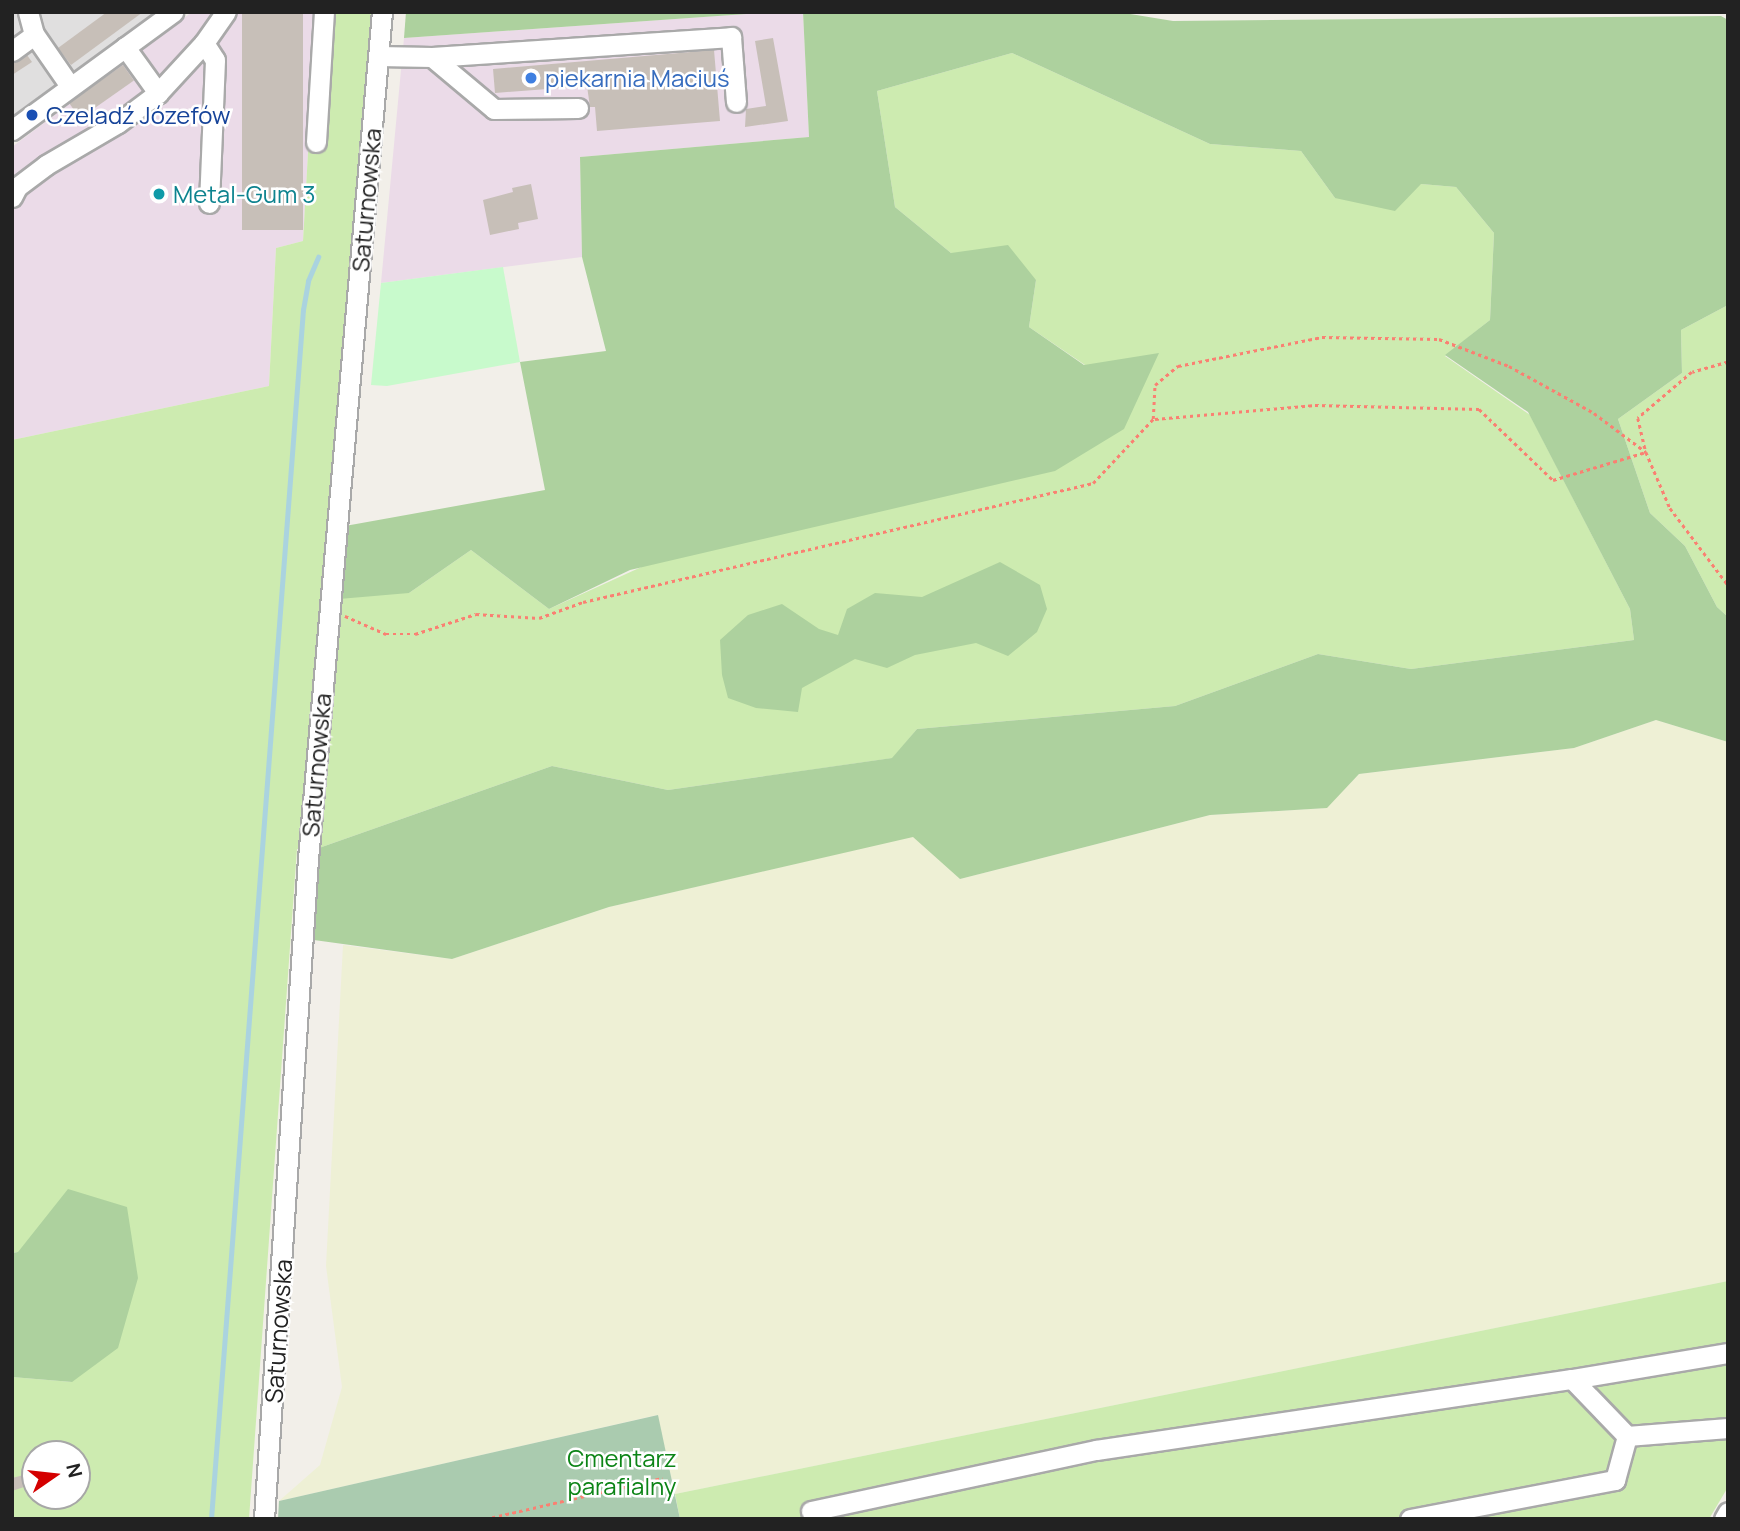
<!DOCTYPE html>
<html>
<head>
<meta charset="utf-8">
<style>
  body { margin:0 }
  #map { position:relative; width:1740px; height:1531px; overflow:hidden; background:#f2efe9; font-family:Manrope,sans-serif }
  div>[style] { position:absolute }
  .residential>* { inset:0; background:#e0dfdf }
  .industrial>* { inset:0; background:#ebdbe8 }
  .farmland>* { inset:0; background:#eef0d5 }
  .grass>* { inset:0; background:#cdebb0 }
  .forest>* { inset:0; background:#add19e }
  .cemetery>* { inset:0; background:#aacbaf }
  .park>* { inset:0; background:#c8facc }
  .stream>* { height:4.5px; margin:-2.25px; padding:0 2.25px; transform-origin:2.25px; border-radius:2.25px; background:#aad3df }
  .building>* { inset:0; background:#c7bfb8; transform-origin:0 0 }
  .path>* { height:2.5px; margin-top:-1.25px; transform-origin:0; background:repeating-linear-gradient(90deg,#fa8072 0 3.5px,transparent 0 7px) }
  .roads { filter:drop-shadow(2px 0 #a9a9a9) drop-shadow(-2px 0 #a9a9a9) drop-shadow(0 2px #a9a9a9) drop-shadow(0 -2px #a9a9a9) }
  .minor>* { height:19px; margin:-9.5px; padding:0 9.5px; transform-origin:9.5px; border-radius:9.5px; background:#fff }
  .dots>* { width:19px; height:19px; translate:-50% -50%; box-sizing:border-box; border:4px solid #fff; border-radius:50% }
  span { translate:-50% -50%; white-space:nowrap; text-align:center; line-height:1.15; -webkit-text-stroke:5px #fff; paint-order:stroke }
  .shop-label { font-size:24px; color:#366cbe }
  .left { translate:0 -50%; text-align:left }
  .transit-label { font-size:24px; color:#164399 }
  .culture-label { font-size:24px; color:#0d838f }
  .street-label { font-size:24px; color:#222 }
  .park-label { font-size:24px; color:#0c8416 }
  .frame { position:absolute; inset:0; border:14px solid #222; pointer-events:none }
  .north { position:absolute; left:21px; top:1440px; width:70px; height:70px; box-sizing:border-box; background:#fff; border:2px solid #a7a7a7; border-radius:50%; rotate:76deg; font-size:19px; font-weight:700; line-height:28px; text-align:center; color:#222 }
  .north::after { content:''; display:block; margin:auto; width:24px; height:32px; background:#d40000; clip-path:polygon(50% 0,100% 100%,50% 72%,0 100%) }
</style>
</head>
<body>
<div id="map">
  <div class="residential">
    <div style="clip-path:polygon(12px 12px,159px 12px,12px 116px)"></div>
  </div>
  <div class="industrial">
    <div style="clip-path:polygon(192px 12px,316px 12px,303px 241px,276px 248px,269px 386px,12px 440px,12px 147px)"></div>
    <div style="clip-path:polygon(776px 12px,803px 12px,809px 137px,580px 157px,582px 257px,381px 283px,404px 38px)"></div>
  </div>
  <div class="farmland">
    <div style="clip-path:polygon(1656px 720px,1728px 742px,1728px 1281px,675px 1494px,657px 1415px,279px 1501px,320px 1465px,342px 1387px,326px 1266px,343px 945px,452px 959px,609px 907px,914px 836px,960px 879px,1210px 815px,1326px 808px,1359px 774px,1574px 748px)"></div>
  </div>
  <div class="grass">
    <div style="clip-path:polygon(evenodd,316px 12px,372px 12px,345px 526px,409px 593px,471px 550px,549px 609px,1085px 365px,1029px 327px,1036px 280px,951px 253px,895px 207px,877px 91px,1012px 53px,1210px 144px,1301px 151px,1335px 198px,1421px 184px,1456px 187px,1494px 233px,1490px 320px,1445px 356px,1530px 415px,1630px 609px,1634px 640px,1411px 669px,1318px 654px,1175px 706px,917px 729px,893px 758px,668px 790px,552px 766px,319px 848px,297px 849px,249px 1519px,12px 1519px,12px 1377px,72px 1382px,17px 1252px,12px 1253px,12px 440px,269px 386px,276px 248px,303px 241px,316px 12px,35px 1454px,77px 1454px,77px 1496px,35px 1496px,35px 1454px)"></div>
    <div style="clip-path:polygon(1728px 305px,1728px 617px,1717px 607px,1685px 546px,1650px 513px,1618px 419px,1682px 373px,1681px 330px)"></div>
    <div style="clip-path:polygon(1728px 1281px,1728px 1487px,1709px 1519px,680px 1519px,675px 1494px)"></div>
  </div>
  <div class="forest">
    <div style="clip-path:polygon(406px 12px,776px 12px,404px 38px)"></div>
    <div style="clip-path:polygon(803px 12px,1118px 12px,1173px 21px,1721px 16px,1728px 20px,1728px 305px,1681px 330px,1682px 373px,1618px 419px,1650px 513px,1685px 546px,1717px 607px,1728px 617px,1728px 742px,1656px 720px,1574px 748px,1359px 774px,1327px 808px,1210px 815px,960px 879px,913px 837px,609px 907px,452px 959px,314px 940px,319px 848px,552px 766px,668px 790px,892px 758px,917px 729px,1175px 706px,1318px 654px,1411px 669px,1634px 640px,1630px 609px,1528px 412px,1445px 355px,1490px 320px,1494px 233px,1456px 187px,1421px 184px,1395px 211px,1335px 198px,1301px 151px,1210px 144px,1012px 53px,877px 91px,895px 207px,951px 253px,1008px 245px,1036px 280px,1029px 327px,1084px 365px,1159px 353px,1124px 429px,1055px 471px,630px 570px,549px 609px,471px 550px,409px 593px,339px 599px,345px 526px,545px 490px,520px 362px,606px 351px,582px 257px,580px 157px,809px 137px)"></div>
    <div style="clip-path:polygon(1000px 562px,1040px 585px,1047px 609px,1037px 632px,1008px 656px,976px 643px,915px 655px,887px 668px,855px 659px,802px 688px,798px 712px,756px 708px,728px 698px,722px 675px,720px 640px,748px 615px,782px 604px,819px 629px,838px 635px,847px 609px,875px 593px,922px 597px)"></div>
    <div style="clip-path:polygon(68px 1189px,127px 1207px,138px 1278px,118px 1348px,72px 1382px,12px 1377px,12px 1253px,18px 1252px)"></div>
  </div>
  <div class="cemetery">
    <div style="clip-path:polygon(658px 1415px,680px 1519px,278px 1519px,279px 1501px)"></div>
  </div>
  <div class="park">
    <div style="clip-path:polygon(503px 267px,520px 362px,387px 386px,371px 385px,381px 283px)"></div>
  </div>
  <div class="stream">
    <div style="left:211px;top:1519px;width:1212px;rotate:-85.65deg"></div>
    <div style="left:303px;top:310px;width:29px;rotate:-80deg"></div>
    <div style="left:308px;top:281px;width:26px;rotate:-67deg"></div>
  </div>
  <div class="building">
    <div style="clip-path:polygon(107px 12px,143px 12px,71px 65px,58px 48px)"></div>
    <div style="left:242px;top:12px;width:61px;height:218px"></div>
    <div style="clip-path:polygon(773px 38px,788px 121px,745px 127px,746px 109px,766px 106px,755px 41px)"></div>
    <div style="clip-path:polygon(714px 50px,720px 121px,597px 131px,595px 107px,590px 107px,587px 86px,495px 93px,493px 69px)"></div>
    <div style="clip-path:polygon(27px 55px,32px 62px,12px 75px,12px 63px)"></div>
    <div style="left:123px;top:65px;width:19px;height:66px;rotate:55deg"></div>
    <div style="clip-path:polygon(531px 184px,538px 219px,518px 223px,519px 229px,490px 235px,483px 200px,513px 192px,512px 188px)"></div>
    <div style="clip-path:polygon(24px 1475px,27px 1486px,12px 1491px,12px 1478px)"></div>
  </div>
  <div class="path">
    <div style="left:1728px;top:362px;width:37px;rotate:164deg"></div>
    <div style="left:1692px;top:372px;width:71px;rotate:139.6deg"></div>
    <div style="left:1638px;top:418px;width:35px;rotate:77deg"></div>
    <div style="left:1646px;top:452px;width:61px;rotate:66.8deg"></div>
    <div style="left:1670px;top:508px;width:96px;rotate:53deg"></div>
    <div style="left:1155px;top:419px;width:161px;rotate:-5deg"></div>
    <div style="left:1315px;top:405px;width:164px;rotate:1.4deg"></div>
    <div style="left:1479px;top:409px;width:103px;rotate:43.8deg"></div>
    <div style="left:1553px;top:480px;width:97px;rotate:-16.8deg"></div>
    <div style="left:345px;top:616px;width:45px;rotate:23.7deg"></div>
    <div style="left:386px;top:634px;width:29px"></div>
    <div style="left:415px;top:634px;width:64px;rotate:-18.2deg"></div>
    <div style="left:476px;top:614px;width:63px;rotate:3.6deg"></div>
    <div style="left:539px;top:618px;width:47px;rotate:-20deg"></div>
    <div style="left:583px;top:602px;width:524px;rotate:-13.13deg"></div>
    <div style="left:1093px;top:483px;width:88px;rotate:-46.8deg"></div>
    <div style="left:1153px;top:419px;width:34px;rotate:-87deg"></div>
    <div style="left:1155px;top:385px;width:30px;rotate:-40deg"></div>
    <div style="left:1178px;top:366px;width:147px;rotate:-11.4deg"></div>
    <div style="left:1322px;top:337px;width:117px;rotate:1deg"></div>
    <div style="left:1439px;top:339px;width:75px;rotate:21.1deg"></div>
    <div style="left:1509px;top:366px;width:97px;rotate:28.9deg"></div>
    <div style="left:1594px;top:413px;width:65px;rotate:36.9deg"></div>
    <div style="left:485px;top:1519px;width:182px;rotate:-13deg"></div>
  </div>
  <div class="roads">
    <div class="minor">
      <div style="left:28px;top:12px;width:23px;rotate:75deg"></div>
      <div style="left:34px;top:34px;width:63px;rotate:55.3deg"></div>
      <div style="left:204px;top:43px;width:38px;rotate:-55deg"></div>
      <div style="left:125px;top:47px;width:57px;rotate:54.3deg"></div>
      <div style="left:158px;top:93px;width:68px;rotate:-47.4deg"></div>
      <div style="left:204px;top:43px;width:20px;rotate:57deg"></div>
      <div style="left:215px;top:60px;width:143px;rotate:92.4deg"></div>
      <div style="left:12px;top:51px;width:27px;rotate:-36deg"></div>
      <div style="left:378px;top:56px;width:54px;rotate:1.1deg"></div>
      <div style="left:432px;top:57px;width:300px;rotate:-3.8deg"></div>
      <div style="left:731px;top:37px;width:65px;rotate:85.6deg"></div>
      <div style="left:432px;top:57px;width:81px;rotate:40deg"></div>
      <div style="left:494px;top:109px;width:84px;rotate:-0.7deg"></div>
      <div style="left:12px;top:130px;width:200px;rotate:-36.2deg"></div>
      <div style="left:316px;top:142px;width:130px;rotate:-86.5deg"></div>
      <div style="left:12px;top:197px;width:11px;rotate:-63deg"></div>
      <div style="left:17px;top:187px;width:36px;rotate:-37deg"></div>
      <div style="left:46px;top:165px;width:83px;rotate:-30.3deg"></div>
      <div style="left:118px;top:123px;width:50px;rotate:-36.9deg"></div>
      <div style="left:1572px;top:1379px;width:158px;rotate:-9.5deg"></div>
      <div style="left:811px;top:1511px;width:291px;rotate:-12.1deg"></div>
      <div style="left:1096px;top:1450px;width:481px;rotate:-8.5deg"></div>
      <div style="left:1572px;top:1379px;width:79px;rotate:46deg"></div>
      <div style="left:264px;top:1519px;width:661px;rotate:-86.19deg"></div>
      <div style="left:308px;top:859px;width:850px;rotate:-85.01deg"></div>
      <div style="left:1410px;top:1519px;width:209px;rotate:-10.8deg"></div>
      <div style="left:1615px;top:1480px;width:46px;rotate:-74.7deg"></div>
      <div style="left:1627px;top:1436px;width:101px;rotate:-4.5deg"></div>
      <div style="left:1724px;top:1519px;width:8px;rotate:-60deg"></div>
    </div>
  </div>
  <div class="dots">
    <div style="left:531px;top:78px;background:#3f7fe0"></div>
    <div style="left:32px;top:115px;background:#1a4fb4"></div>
    <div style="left:159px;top:194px;background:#0f9aa8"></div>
  </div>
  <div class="shop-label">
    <span class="left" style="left:545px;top:78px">piekarnia Maciuś</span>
  </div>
  <div class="transit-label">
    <span class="left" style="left:46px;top:115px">Czeladź Józefów</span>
  </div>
  <div class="culture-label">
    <span class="left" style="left:173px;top:194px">Metal-Gum 3</span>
  </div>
  <div class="street-label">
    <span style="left:366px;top:200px;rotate:-85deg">Saturnowska</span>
    <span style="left:316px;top:765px;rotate:-85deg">Saturnowska</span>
    <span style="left:278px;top:1331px;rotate:-86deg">Saturnowska</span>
  </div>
  <div class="park-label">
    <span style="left:622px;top:1472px">Cmentarz<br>parafialny</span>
  </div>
  <div class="frame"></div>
  <div class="north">N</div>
</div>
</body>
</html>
